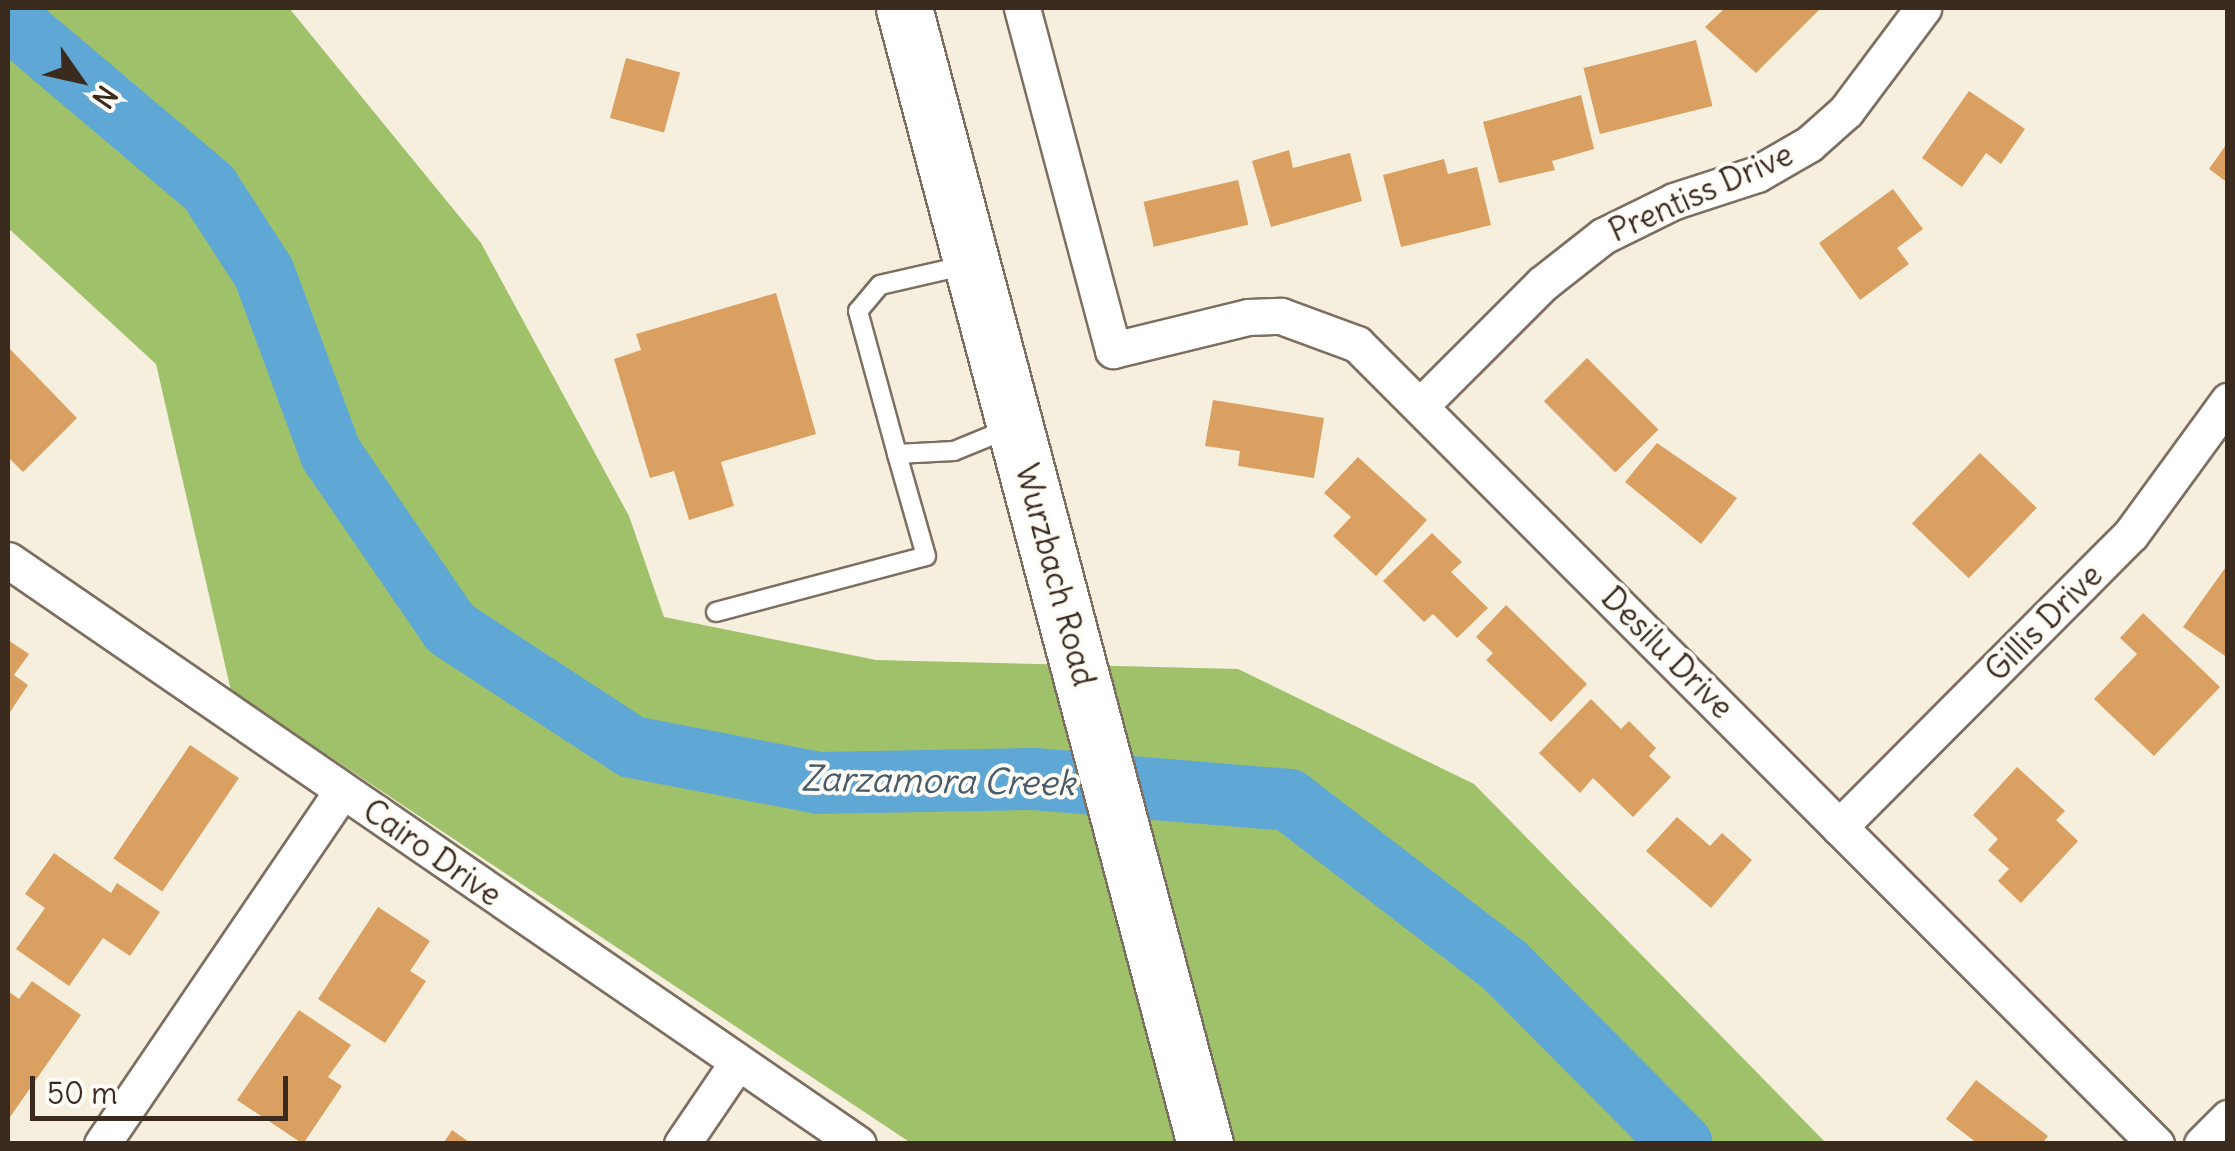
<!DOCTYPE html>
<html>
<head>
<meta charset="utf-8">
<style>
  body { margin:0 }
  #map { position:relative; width:2235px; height:1151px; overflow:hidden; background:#f6efdd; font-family:Delius,sans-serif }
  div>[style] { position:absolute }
  .green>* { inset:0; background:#9fc169 }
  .river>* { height:62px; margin:-31px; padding:0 31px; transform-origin:31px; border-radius:31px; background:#5fa8d6 }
  .building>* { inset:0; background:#daa062; transform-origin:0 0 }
  .roads { filter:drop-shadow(2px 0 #7c6f61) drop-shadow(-2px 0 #7c6f61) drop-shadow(0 2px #7c6f61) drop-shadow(0 -2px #7c6f61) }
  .service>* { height:18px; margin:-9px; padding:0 9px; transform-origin:9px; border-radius:9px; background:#fff }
  .minor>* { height:35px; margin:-17.5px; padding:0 17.5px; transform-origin:17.5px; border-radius:17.5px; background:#fff }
  .primary>* { height:55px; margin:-27.5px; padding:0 27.5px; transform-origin:27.5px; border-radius:27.5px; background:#fff }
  span { translate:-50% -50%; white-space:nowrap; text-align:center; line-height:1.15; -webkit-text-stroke:8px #fdfcf7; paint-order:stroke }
  .street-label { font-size:32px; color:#3b2a1e }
  .water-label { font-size:35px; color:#495c68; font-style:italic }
  .frame { position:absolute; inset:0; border:10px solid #3b2a1e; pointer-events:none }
  .north { position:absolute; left:30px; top:30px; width:100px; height:100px; -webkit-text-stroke:8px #fdfcf7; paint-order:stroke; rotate:124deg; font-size:28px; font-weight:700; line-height:40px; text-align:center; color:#3b2a1e }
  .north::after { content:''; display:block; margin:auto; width:35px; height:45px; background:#3b2a1e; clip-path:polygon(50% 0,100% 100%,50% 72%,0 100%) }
  .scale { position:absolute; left:30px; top:1076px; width:258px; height:45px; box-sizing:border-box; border:5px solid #3b2a1e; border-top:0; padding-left:12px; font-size:30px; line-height:35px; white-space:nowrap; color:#3b2a1e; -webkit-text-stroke:8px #fdfcf7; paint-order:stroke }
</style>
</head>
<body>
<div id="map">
  <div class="green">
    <div style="clip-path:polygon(8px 8px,289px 8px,481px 243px,629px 516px,664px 617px,876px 660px,1238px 669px,1474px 784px,1826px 1143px,911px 1143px,231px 691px,156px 364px,8px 228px)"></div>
  </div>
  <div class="river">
    <div style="left:8px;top:18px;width:263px;rotate:40.2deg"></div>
    <div style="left:209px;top:188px;width:101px;rotate:57.1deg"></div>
    <div style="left:264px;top:273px;width:193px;rotate:69.7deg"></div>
    <div style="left:331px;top:454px;width:211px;rotate:55.6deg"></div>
    <div style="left:450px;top:628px;width:217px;rotate:33.2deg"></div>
    <div style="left:632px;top:747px;width:190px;rotate:10.9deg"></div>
    <div style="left:819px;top:783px;width:215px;rotate:-1.1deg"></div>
    <div style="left:1034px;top:779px;width:256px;rotate:4.7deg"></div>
    <div style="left:1289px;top:800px;width:271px;rotate:37.5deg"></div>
    <div style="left:1504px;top:965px;width:252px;rotate:45.2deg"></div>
  </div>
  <div class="building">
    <div style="clip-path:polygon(1725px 8px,1821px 8px,1756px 73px,1705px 27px)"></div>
    <div style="left:1696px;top:40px;width:68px;height:116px;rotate:76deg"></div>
    <div style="left:626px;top:58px;width:56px;height:62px;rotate:15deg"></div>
    <div style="clip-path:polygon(1969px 91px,2025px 129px,2001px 164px,1986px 153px,1962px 187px,1922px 158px)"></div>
    <div style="clip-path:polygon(1581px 95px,1594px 149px,1552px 161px,1555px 170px,1499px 183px,1483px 122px)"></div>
    <div style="clip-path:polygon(2228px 142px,2228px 183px,2209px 169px)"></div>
    <div style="clip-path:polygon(1289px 150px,1293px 168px,1350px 153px,1362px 201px,1271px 227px,1252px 161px)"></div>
    <div style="clip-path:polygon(1444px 159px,1448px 174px,1477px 167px,1491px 225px,1401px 247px,1383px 175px)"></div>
    <div style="left:1238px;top:180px;width:46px;height:97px;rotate:77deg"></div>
    <div style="clip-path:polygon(1893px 189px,1923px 229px,1897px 248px,1909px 264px,1860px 300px,1819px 243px)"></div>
    <div style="clip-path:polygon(776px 293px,816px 434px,721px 462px,734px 506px,689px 520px,674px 471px,650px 478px,614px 359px,641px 350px,636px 334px)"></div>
    <div style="clip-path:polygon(8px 347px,77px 418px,23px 472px,8px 457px)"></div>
    <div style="left:1587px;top:358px;width:101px;height:61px;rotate:45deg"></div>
    <div style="clip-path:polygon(1213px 400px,1324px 418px,1314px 478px,1238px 466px,1240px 451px,1205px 446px)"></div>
    <div style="clip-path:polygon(1657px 443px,1737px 498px,1701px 544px,1625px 482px)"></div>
    <div style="left:1980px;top:453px;width:79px;height:98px;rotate:44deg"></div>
    <div style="clip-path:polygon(1358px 457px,1427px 520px,1376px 576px,1333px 536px,1351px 517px,1324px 493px)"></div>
    <div style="clip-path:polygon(1432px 533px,1462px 562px,1451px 572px,1488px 608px,1457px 638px,1433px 614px,1424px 622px,1383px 581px)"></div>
    <div style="clip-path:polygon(2228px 564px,2228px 658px,2183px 627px)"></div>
    <div style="clip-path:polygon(1506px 605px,1587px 684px,1551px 722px,1486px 660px,1493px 653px,1476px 637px)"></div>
    <div style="clip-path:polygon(2143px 613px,2220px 687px,2154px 756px,2094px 699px,2137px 654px,2120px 638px)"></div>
    <div style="clip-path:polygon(8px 640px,29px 654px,14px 675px,28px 685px,8px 715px)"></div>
    <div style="clip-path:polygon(1591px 699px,1621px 729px,1629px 721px,1656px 748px,1649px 756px,1671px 777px,1633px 817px,1593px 778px,1580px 793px,1539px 753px)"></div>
    <div style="left:190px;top:745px;width:59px;height:137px;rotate:34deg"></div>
    <div style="clip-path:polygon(2017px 767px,2065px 811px,2056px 820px,2078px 841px,2021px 903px,1998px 881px,2009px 869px,1988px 850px,1998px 839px,1973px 815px)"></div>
    <div style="clip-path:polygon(1677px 817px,1710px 846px,1722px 833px,1752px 860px,1711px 908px,1646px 851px)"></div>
    <div style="clip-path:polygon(54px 853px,111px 893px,117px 883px,160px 912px,130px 956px,103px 938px,69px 986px,16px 949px,45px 908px,25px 894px)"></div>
    <div style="clip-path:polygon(378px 907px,430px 941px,410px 971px,426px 981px,385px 1043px,318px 999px)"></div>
    <div style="clip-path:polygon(32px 981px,81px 1015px,8px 1120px,8px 991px,19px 999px)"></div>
    <div style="clip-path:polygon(299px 1010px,351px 1045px,328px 1077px,342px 1086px,303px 1144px,237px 1100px)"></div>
    <div style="clip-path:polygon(1976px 1080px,2048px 1136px,2042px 1144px,1978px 1144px,1946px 1119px)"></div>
    <div style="clip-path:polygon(452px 1130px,472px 1144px,443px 1144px)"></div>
  </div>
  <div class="roads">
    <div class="service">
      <div style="left:967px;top:265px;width:89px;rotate:167.1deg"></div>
      <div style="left:880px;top:285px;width:34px;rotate:130deg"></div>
      <div style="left:858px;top:311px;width:148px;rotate:74.7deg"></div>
      <div style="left:897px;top:454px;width:57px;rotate:-3deg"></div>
      <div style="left:954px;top:451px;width:61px;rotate:-22.3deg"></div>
      <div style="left:716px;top:612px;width:217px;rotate:-14.9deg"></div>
      <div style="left:926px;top:556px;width:106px;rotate:-105.9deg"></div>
    </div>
    <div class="minor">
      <div style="left:1022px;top:8px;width:354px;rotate:75.1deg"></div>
      <div style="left:1113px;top:350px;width:139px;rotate:-13.7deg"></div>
      <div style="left:1248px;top:317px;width:33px;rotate:-2deg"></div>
      <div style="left:1281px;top:316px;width:81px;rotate:20.2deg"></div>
      <div style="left:1357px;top:344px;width:1131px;rotate:45.04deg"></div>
      <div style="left:1420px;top:406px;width:173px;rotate:-45deg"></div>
      <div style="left:1542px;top:284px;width:78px;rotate:-38.2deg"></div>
      <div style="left:1603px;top:236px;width:79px;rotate:-26.2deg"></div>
      <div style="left:1674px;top:201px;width:87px;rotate:-18deg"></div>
      <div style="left:1757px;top:174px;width:60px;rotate:-30deg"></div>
      <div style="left:1809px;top:144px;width:50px;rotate:-41.7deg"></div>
      <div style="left:1846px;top:111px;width:129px;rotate:-53.2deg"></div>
      <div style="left:8px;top:560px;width:1031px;rotate:34.49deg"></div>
      <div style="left:1839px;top:827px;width:414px;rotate:-45.1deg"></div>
      <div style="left:2131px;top:534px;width:165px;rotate:-53.9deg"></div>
      <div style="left:102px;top:1144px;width:427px;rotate:-55.8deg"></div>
      <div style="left:682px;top:1144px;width:98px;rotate:-55.8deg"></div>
      <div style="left:2202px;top:1144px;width:37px;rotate:-45deg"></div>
    </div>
    <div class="primary">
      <div style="left:904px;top:8px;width:1175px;rotate:75.16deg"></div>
    </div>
  </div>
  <div class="street-label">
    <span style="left:1701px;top:193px;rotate:-24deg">Prentiss Drive</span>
    <span style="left:1055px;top:575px;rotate:75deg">Wurzbach Road</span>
    <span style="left:2044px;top:623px;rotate:-45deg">Gillis Drive</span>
    <span style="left:1667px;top:653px;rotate:45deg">Desilu Drive</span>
    <span style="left:432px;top:853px;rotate:35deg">Cairo Drive</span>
  </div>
  <div class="water-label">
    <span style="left:938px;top:780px;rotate:1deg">Zarzamora Creek</span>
  </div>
  <div class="frame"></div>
  <div class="north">N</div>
  <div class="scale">50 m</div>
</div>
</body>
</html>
